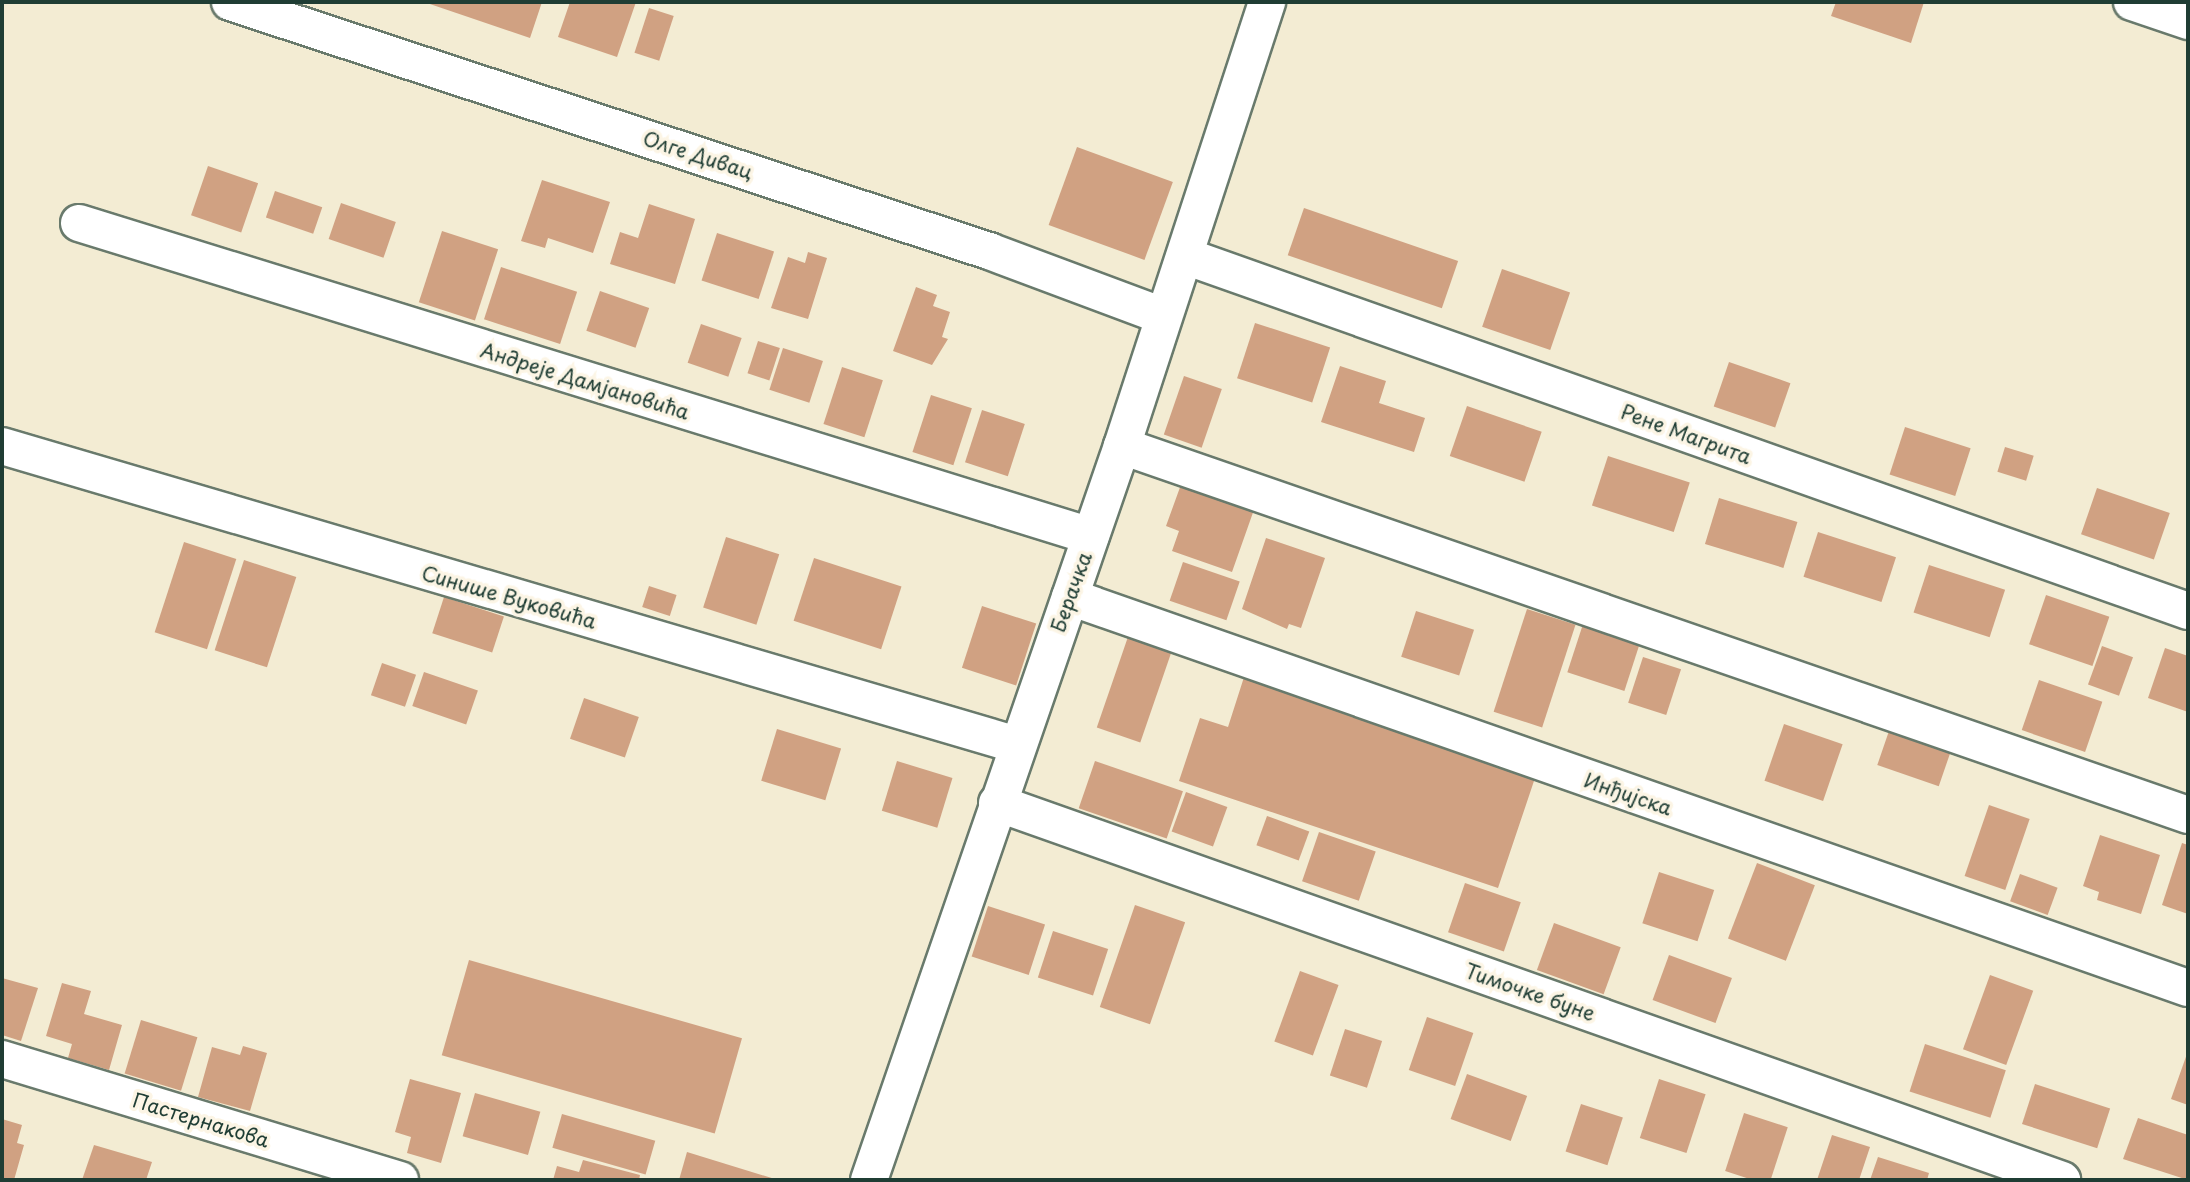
<!DOCTYPE html>
<html>
<head>
<meta charset="utf-8">
<style>
  body { margin:0 }
  #map { position:relative; width:2190px; height:1182px; overflow:hidden; background:#f3ecd3; font-family:"Playpen Sans",sans-serif }
  div>[style] { position:absolute }
  .building>* { inset:0; background:#d0a182; transform-origin:0 0 }
  .roads { filter:drop-shadow(2px 0 #697a6c) drop-shadow(-2px 0 #697a6c) drop-shadow(0 2px #697a6c) drop-shadow(0 -2px #697a6c) }
  .minor>* { height:36px; margin:-18px; padding:0 18px; transform-origin:18px; border-radius:18px; background:#fff }
  span { translate:-50% -50%; white-space:nowrap; text-align:center; line-height:1.15; -webkit-text-stroke:7px #fcf5e5; paint-order:stroke }
  .street-label { font-size:20px; color:#1f3d34 }
  .frame { position:absolute; inset:0; border:4px solid #1f3d34; pointer-events:none }
</style>
</head>
<body>
<div id="map">
  <div class="building">
    <div style="clip-path:polygon(424px 2px,542px 2px,530px 38px)"></div>
    <div style="clip-path:polygon(570px 2px,636px 2px,617px 57px,558px 37px)"></div>
    <div style="clip-path:polygon(1836px 2px,1924px 2px,1911px 43px,1831px 16px)"></div>
    <div style="left:649px;top:8px;width:26px;height:47px;rotate:18deg"></div>
    <div style="left:1077px;top:147px;width:102px;height:83px;rotate:20deg"></div>
    <div style="left:208px;top:166px;width:53px;height:52px;rotate:19deg"></div>
    <div style="clip-path:polygon(542px 180px,610px 202px,593px 253px,548px 238px,545px 248px,521px 241px)"></div>
    <div style="left:275px;top:191px;width:50px;height:28px;rotate:19deg"></div>
    <div style="left:341px;top:203px;width:58px;height:38px;rotate:19deg"></div>
    <div style="clip-path:polygon(649px 204px,695px 219px,675px 284px,610px 264px,620px 232px,638px 238px)"></div>
    <div style="left:1304px;top:208px;width:163px;height:50px;rotate:19deg"></div>
    <div style="left:442px;top:231px;width:59px;height:75px;rotate:18deg"></div>
    <div style="left:717px;top:233px;width:60px;height:50px;rotate:18deg"></div>
    <div style="clip-path:polygon(808px 252px,827px 258px,808px 319px,771px 308px,788px 257px,805px 263px)"></div>
    <div style="left:501px;top:267px;width:80px;height:55px;rotate:18deg"></div>
    <div style="left:1502px;top:269px;width:72px;height:61px;rotate:19deg"></div>
    <div style="clip-path:polygon(916px 287px,937px 295px,933px 306px,950px 312px,942px 337px,948px 339px,932px 365px,893px 351px)"></div>
    <div style="left:600px;top:291px;width:52px;height:42px;rotate:19deg"></div>
    <div style="left:1255px;top:323px;width:79px;height:58px;rotate:18deg"></div>
    <div style="left:701px;top:324px;width:43px;height:41px;rotate:19deg"></div>
    <div style="left:758px;top:341px;width:23px;height:34px;rotate:18deg"></div>
    <div style="left:783px;top:348px;width:42px;height:44px;rotate:18deg"></div>
    <div style="left:1729px;top:362px;width:65px;height:47px;rotate:19deg"></div>
    <div style="clip-path:polygon(1340px 366px,1386px 381px,1379px 403px,1425px 418px,1414px 452px,1321px 422px)"></div>
    <div style="left:842px;top:367px;width:43px;height:60px;rotate:18deg"></div>
    <div style="left:1184px;top:376px;width:40px;height:62px;rotate:19deg"></div>
    <div style="left:931px;top:395px;width:43px;height:60px;rotate:18deg"></div>
    <div style="left:1467px;top:406px;width:79px;height:53px;rotate:19deg"></div>
    <div style="left:982px;top:410px;width:45px;height:55px;rotate:18deg"></div>
    <div style="left:1905px;top:427px;width:69px;height:50px;rotate:18deg"></div>
    <div style="left:2005px;top:447px;width:30px;height:26px;rotate:17deg"></div>
    <div style="left:1608px;top:456px;width:86px;height:52px;rotate:18deg"></div>
    <div style="clip-path:polygon(1183px 479px,1256px 504px,1232px 572px,1172px 551px,1179px 531px,1166px 526px)"></div>
    <div style="left:2097px;top:488px;width:77px;height:49px;rotate:19deg"></div>
    <div style="left:1719px;top:498px;width:82px;height:48px;rotate:17deg"></div>
    <div style="left:1818px;top:532px;width:82px;height:47px;rotate:18deg"></div>
    <div style="left:726px;top:537px;width:56px;height:74px;rotate:18deg"></div>
    <div style="clip-path:polygon(1266px 538px,1325px 558px,1301px 628px,1289px 624px,1287px 629px,1242px 609px)"></div>
    <div style="left:184px;top:542px;width:55px;height:95px;rotate:18deg"></div>
    <div style="left:814px;top:558px;width:92px;height:66px;rotate:18deg"></div>
    <div style="left:244px;top:560px;width:55px;height:95px;rotate:18deg"></div>
    <div style="left:1183px;top:562px;width:60px;height:41px;rotate:19deg"></div>
    <div style="left:1929px;top:565px;width:80px;height:50px;rotate:18deg"></div>
    <div style="left:649px;top:586px;width:29px;height:22px;rotate:18deg"></div>
    <div style="left:2046px;top:595px;width:67px;height:52px;rotate:19deg"></div>
    <div style="left:444px;top:597px;width:63px;height:38px;rotate:18deg"></div>
    <div style="left:982px;top:606px;width:57px;height:65px;rotate:18deg"></div>
    <div style="left:1527px;top:609px;width:51px;height:108px;rotate:18deg"></div>
    <div style="left:1416px;top:611px;width:61px;height:48px;rotate:18deg"></div>
    <div style="left:1584px;top:621px;width:60px;height:54px;rotate:18deg"></div>
    <div style="left:1130px;top:631px;width:46px;height:102px;rotate:19deg"></div>
    <div style="left:2102px;top:646px;width:33px;height:41px;rotate:20deg"></div>
    <div style="clip-path:polygon(2165px 648px,2188px 656px,2188px 712px,2148px 698px)"></div>
    <div style="left:1643px;top:657px;width:40px;height:48px;rotate:18deg"></div>
    <div style="left:382px;top:663px;width:36px;height:34px;rotate:19deg"></div>
    <div style="left:424px;top:672px;width:57px;height:36px;rotate:19deg"></div>
    <div style="clip-path:polygon(1245px 674px,1537px 772px,1498px 888px,1179px 781px,1200px 718px,1228px 727px)"></div>
    <div style="left:2039px;top:680px;width:67px;height:53px;rotate:19deg"></div>
    <div style="left:584px;top:698px;width:58px;height:43px;rotate:19deg"></div>
    <div style="left:1784px;top:724px;width:62px;height:60px;rotate:19deg"></div>
    <div style="left:777px;top:729px;width:67px;height:54px;rotate:17deg"></div>
    <div style="left:1889px;top:731px;width:65px;height:36px;rotate:19deg"></div>
    <div style="left:897px;top:761px;width:58px;height:52px;rotate:17deg"></div>
    <div style="left:1095px;top:761px;width:93px;height:50px;rotate:19deg"></div>
    <div style="left:1186px;top:792px;width:44px;height:42px;rotate:20deg"></div>
    <div style="left:1989px;top:805px;width:43px;height:75px;rotate:19deg"></div>
    <div style="left:1267px;top:816px;width:45px;height:31px;rotate:20deg"></div>
    <div style="left:1319px;top:832px;width:60px;height:52px;rotate:19deg"></div>
    <div style="clip-path:polygon(2100px 835px,2160px 855px,2141px 914px,2097px 900px,2099px 892px,2083px 886px)"></div>
    <div style="clip-path:polygon(2182px 843px,2188px 845px,2188px 914px,2162px 905px)"></div>
    <div style="left:1757px;top:863px;width:62px;height:81px;rotate:21deg"></div>
    <div style="left:1659px;top:872px;width:58px;height:54px;rotate:18deg"></div>
    <div style="left:2020px;top:874px;width:40px;height:29px;rotate:20deg"></div>
    <div style="left:1465px;top:883px;width:59px;height:52px;rotate:19deg"></div>
    <div style="left:1135px;top:905px;width:53px;height:108px;rotate:19deg"></div>
    <div style="left:988px;top:906px;width:60px;height:53px;rotate:18deg"></div>
    <div style="left:1554px;top:923px;width:71px;height:50px;rotate:20deg"></div>
    <div style="left:1053px;top:931px;width:58px;height:49px;rotate:18deg"></div>
    <div style="left:1669px;top:955px;width:67px;height:48px;rotate:20deg"></div>
    <div style="left:469px;top:960px;width:284px;height:99px;rotate:16deg"></div>
    <div style="left:1300px;top:971px;width:41px;height:75px;rotate:20deg"></div>
    <div style="left:1990px;top:975px;width:46px;height:79px;rotate:20deg"></div>
    <div style="clip-path:polygon(2px 978px,38px 988px,21px 1041px,2px 1035px)"></div>
    <div style="clip-path:polygon(62px 983px,91px 991px,84px 1014px,122px 1025px,109px 1070px,68px 1058px,72px 1044px,46px 1036px)"></div>
    <div style="left:1427px;top:1017px;width:49px;height:56px;rotate:19deg"></div>
    <div style="left:141px;top:1020px;width:59px;height:56px;rotate:17deg"></div>
    <div style="left:1345px;top:1029px;width:39px;height:49px;rotate:18deg"></div>
    <div style="left:1925px;top:1044px;width:85px;height:50px;rotate:18deg"></div>
    <div style="clip-path:polygon(243px 1046px,267px 1053px,250px 1111px,198px 1097px,212px 1047px,240px 1055px)"></div>
    <div style="clip-path:polygon(2188px 1051px,2188px 1105px,2171px 1099px)"></div>
    <div style="left:1467px;top:1074px;width:64px;height:48px;rotate:20deg"></div>
    <div style="clip-path:polygon(410px 1079px,461px 1093px,441px 1163px,407px 1153px,411px 1137px,395px 1132px)"></div>
    <div style="left:1659px;top:1079px;width:49px;height:62px;rotate:18deg"></div>
    <div style="left:2035px;top:1084px;width:79px;height:42px;rotate:18deg"></div>
    <div style="left:475px;top:1093px;width:68px;height:45px;rotate:16deg"></div>
    <div style="left:1581px;top:1104px;width:44px;height:50px;rotate:18deg"></div>
    <div style="left:1744px;top:1113px;width:46px;height:61px;rotate:18deg"></div>
    <div style="left:562px;top:1114px;width:97px;height:35px;rotate:16deg"></div>
    <div style="clip-path:polygon(2138px 1118px,2188px 1135px,2188px 1180px,2123px 1159px)"></div>
    <div style="clip-path:polygon(2px 1119px,22px 1125px,17px 1143px,24px 1145px,14px 1180px,2px 1180px)"></div>
    <div style="clip-path:polygon(1832px 1135px,1870px 1147px,1859px 1180px,1817px 1180px)"></div>
    <div style="clip-path:polygon(94px 1145px,152px 1162px,146px 1180px,82px 1180px)"></div>
    <div style="clip-path:polygon(687px 1152px,775px 1179px,774px 1180px,679px 1180px)"></div>
    <div style="clip-path:polygon(1878px 1157px,1929px 1173px,1927px 1180px,1870px 1180px)"></div>
    <div style="clip-path:polygon(583px 1160px,640px 1175px,639px 1180px,553px 1180px,557px 1166px,579px 1172px)"></div>
  </div>
  <div class="roads">
    <div class="minor">
      <div style="left:230px;top:2px;width:799px;rotate:18.16deg"></div>
      <div style="left:989px;top:251px;width:186px;rotate:20.5deg"></div>
      <div style="left:2132px;top:2px;width:59px;rotate:18.7deg"></div>
      <div style="left:79px;top:223px;width:1059px;rotate:17.19deg"></div>
      <div style="left:1185px;top:256px;width:1064px;rotate:19.49deg"></div>
      <div style="left:2px;top:446px;width:1058px;rotate:16.41deg"></div>
      <div style="left:1122px;top:446px;width:1128px;rotate:19.09deg"></div>
      <div style="left:1070px;top:597px;width:1184px;rotate:19.28deg"></div>
      <div style="left:997px;top:803px;width:1130px;rotate:19.49deg"></div>
      <div style="left:2px;top:1059px;width:416px;rotate:16.9deg"></div>
      <div style="left:869px;top:1180px;width:776px;rotate:-70.98deg"></div>
      <div style="left:1122px;top:446px;width:467px;rotate:-71.9deg"></div>
    </div>
  </div>
  <div class="street-label">
    <span style="left:698px;top:155px;rotate:18deg">Олге Дивац</span>
    <span style="left:585px;top:381px;rotate:17deg">Андреје Дамјановића</span>
    <span style="left:1686px;top:434px;rotate:20deg">Рене Магрита</span>
    <span style="left:1071px;top:592px;rotate:-70deg">Берачка</span>
    <span style="left:509px;top:597px;rotate:16deg">Синише Вуковића</span>
    <span style="left:1628px;top:794px;rotate:19deg">Инђијска</span>
    <span style="left:1530px;top:992px;rotate:19deg">Тимочке буне</span>
    <span style="left:201px;top:1120px;rotate:17deg">Пастернакова</span>
  </div>
  <div class="frame"></div>
</div>
</body>
</html>
